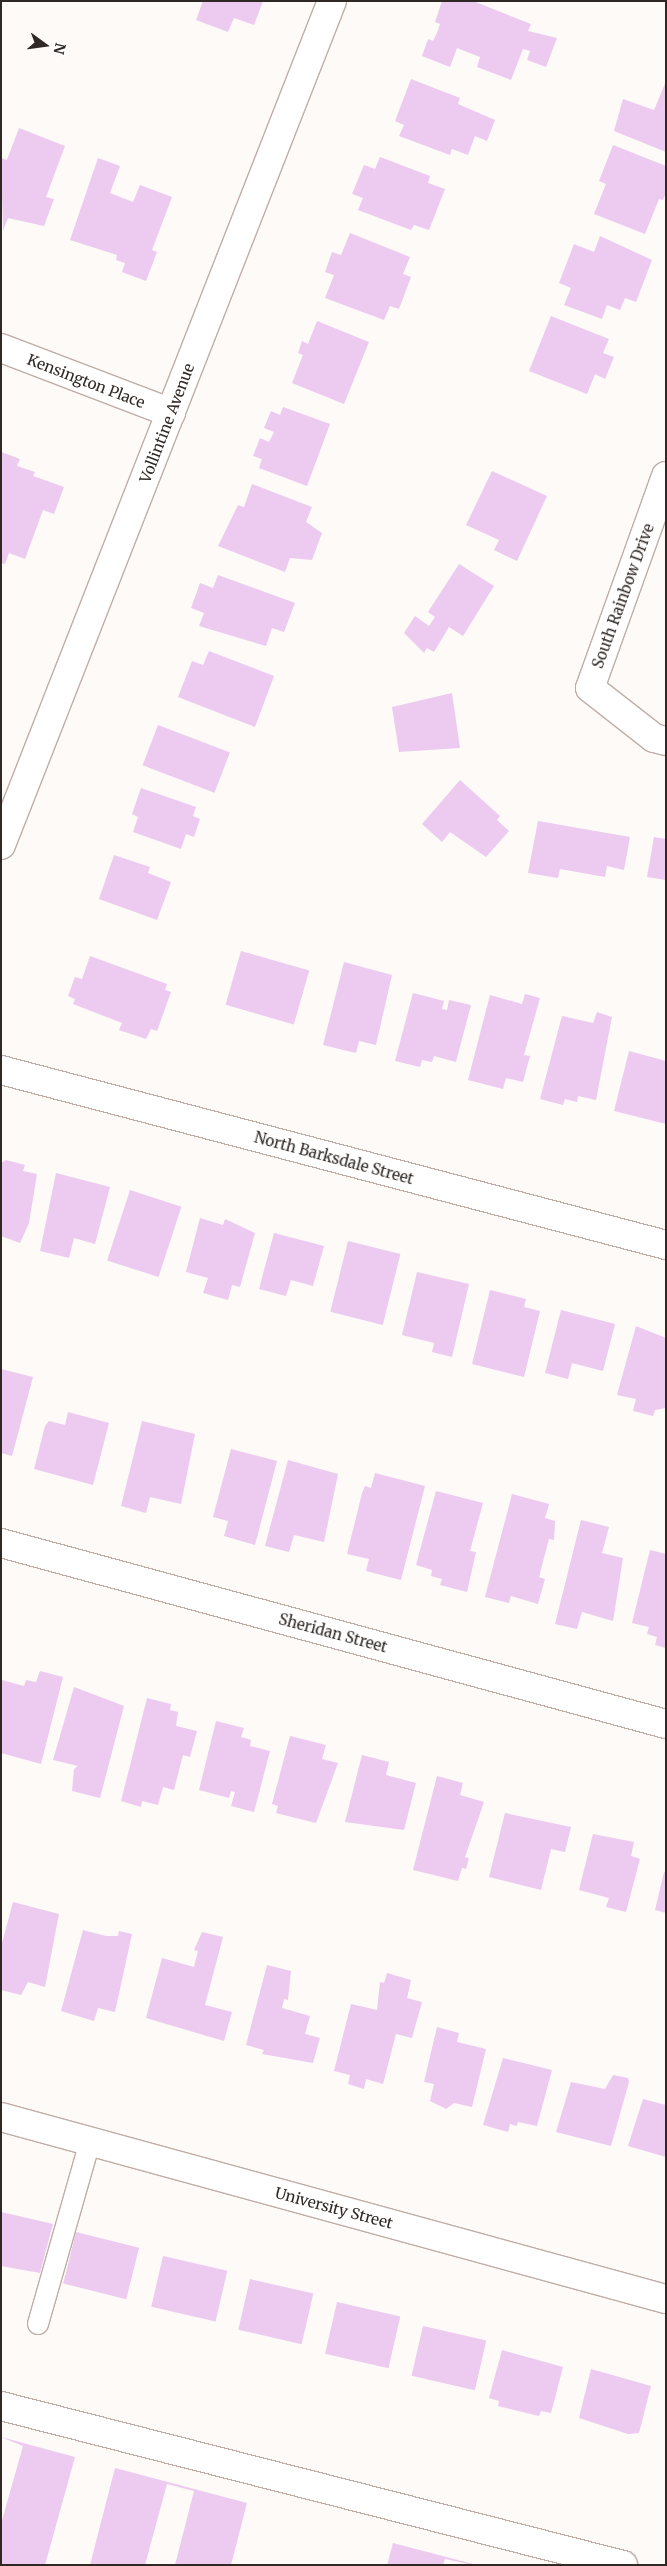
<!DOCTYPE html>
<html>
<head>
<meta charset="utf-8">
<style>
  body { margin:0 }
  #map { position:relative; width:667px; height:2566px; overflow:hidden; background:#fdfaf8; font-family:Merriweather,serif }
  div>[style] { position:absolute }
  .building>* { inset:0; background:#edcaef; transform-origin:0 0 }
  .roads { filter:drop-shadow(1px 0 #bfada6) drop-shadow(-1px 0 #bfada6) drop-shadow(0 1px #bfada6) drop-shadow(0 -1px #bfada6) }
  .lane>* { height:20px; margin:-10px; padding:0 10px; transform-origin:10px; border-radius:10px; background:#fff }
  .street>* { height:28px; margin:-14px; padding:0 14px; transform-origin:14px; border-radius:14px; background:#fff }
  .secondary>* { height:28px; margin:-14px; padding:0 14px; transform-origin:14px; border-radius:14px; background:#fff }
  span { translate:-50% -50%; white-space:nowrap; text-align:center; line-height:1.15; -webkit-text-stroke:4px #fff; paint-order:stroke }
  .street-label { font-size:15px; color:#2f2825 }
  .frame { position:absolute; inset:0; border:2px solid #2f2825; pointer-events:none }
  .north { position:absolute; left:20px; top:20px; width:50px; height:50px; -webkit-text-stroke:4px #fff; paint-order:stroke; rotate:104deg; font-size:14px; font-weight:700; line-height:20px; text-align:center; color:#2f2825 }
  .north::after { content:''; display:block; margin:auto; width:18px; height:22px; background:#2f2825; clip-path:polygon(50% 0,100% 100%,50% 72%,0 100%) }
</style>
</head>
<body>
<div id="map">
  <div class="building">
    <div style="clip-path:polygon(203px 1px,263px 1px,254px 25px,234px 18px,228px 32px,196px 20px)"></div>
    <div style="clip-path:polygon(442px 1px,473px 1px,531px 24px,528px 31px,557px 38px,546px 67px,527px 60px,530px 51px,523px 49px,511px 80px,477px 67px,480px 57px,457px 48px,450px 67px,422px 56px,428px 39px,433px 41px,437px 33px,440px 24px,435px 22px)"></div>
    <div style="clip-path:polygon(411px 79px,460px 98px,458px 104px,495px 120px,487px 141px,475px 136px,468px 155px,452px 149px,450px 155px,399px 136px,404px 125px,395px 121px)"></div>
    <div style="clip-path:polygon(666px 81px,666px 152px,614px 131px,623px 99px,654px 110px)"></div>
    <div style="clip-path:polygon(19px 128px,65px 146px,46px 197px,54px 199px,44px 226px,8px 218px,3px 231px,1px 158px,7px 160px)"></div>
    <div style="clip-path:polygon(613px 145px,666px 166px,666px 193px,663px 200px,659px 199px,645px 234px,594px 214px,606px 184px,599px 181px)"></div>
    <div style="clip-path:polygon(380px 157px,430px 176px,428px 183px,445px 189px,429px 230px,414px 225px,411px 230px,358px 210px,363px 198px,352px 194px,364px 165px,375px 169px)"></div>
    <div style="clip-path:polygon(98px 158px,120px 166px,110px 193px,133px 202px,140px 185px,172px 197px,152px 250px,157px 252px,146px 281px,122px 272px,125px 263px,116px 260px,117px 255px,70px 240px)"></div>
    <div style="clip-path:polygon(350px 233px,410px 257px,403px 274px,411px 277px,399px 309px,390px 306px,384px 320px,325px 298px,334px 275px,325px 272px,332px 252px,341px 255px)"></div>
    <div style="clip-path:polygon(600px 236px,652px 260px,636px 302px,625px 298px,620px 310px,607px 305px,602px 319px,564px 305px,571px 288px,559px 283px,574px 244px,594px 252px)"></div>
    <div style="clip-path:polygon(551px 316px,609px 339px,603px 353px,614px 357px,605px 379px,595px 374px,587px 394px,529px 371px)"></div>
    <div style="clip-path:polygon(317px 321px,369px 342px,344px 404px,292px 383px,303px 355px,298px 353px,302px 341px,308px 344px)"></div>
    <div style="clip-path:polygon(283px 407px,330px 424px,307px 486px,259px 468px,262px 459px,253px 456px,260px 438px,269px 442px,274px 432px,264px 428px,271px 411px,280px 415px)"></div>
    <div style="clip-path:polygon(1px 452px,20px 459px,17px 466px,35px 472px,33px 476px,64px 487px,54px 514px,43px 510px,25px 559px,9px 553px,5px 564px,1px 563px)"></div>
    <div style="clip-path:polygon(492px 471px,547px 496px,517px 561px,494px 550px,499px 540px,466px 525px)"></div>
    <div style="clip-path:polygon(252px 484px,312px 507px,306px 522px,322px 533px,312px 560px,290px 558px,285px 572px,218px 546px,238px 505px,244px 507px)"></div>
    <div style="clip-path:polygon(459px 564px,494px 586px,463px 636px,449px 627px,434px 652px,427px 648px,424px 653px,404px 633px,415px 616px,429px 626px,435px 617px,428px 612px)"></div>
    <div style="clip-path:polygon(218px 575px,295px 603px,284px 632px,272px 628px,266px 646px,199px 626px,204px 613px,191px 608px,200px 583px,213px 588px)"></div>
    <div style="clip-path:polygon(209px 651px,274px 676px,255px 727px,178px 697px,192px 661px,203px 665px)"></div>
    <div style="clip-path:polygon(452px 693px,460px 748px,399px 752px,392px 707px)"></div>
    <div style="left:158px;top:725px;width:77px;height:43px;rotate:21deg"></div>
    <div style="clip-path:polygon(460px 780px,500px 816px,497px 820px,509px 831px,486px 857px,450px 832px,442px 842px,422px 824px)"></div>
    <div style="clip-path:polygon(141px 788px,196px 807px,193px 816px,200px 819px,194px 837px,186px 834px,181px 849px,133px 832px,138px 817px,132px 814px)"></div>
    <div style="clip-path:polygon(538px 821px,630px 837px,624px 870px,607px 866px,605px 877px,560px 869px,558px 878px,528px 873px)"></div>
    <div style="clip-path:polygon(654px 837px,666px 839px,666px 880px,647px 877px)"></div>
    <div style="clip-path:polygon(114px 855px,150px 867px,148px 873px,171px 882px,157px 920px,99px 899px)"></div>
    <div style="left:241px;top:951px;width:71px;height:56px;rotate:16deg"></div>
    <div style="clip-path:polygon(90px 956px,167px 984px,165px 990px,171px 992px,157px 1031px,151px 1029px,146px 1039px,119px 1030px,122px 1023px,73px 1004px,75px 999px,68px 996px,75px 977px,82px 979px)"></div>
    <div style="clip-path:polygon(344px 962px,392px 975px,376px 1045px,359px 1041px,356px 1053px,323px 1045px)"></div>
    <div style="clip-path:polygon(413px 993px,444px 1001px,442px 1009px,447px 1010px,449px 1000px,471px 1005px,456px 1062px,434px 1056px,432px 1062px,422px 1060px,420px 1067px,395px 1061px)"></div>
    <div style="clip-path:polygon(525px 994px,540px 998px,524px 1055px,530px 1056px,523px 1082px,506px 1078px,503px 1089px,468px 1080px,490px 995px,522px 1004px)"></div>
    <div style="clip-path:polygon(597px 1012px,612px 1017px,596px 1100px,578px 1096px,577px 1102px,565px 1099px,563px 1105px,540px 1099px,562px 1016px,593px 1023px)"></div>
    <div style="clip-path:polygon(629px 1051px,666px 1061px,666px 1124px,614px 1111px)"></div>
    <div style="clip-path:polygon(6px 1160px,25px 1165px,23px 1171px,37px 1174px,29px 1223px,20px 1243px,1px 1236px,1px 1163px)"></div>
    <div style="clip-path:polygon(56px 1173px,110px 1187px,95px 1244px,74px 1238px,69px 1258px,40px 1251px)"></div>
    <div style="left:130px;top:1190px;width:54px;height:74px;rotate:18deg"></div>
    <div style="clip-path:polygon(200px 1218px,223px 1225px,225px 1219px,255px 1233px,240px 1287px,232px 1285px,228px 1300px,203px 1293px,208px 1278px,186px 1272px)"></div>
    <div style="clip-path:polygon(274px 1233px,324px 1246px,313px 1286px,291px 1280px,286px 1296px,259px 1289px)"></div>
    <div style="left:348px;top:1241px;width:54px;height:73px;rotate:14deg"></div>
    <div style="clip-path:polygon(417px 1272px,469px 1284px,452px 1357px,432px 1352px,434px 1343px,402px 1335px)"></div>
    <div style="clip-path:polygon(490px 1290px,526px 1299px,524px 1307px,540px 1311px,524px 1377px,472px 1364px)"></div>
    <div style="clip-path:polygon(561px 1310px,615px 1324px,603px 1371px,572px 1363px,568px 1379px,545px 1373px)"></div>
    <div style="clip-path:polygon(636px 1326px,666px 1338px,666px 1408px,655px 1410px,653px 1416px,633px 1411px,636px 1399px,617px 1395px)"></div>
    <div style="clip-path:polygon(1px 1369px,33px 1377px,12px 1456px,1px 1453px)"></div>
    <div style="clip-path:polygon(68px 1412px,109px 1423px,93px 1485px,34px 1469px,45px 1426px,49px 1421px,65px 1425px)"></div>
    <div style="clip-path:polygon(142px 1421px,195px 1434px,181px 1504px,150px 1497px,146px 1513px,121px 1506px)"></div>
    <div style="clip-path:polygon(231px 1449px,277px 1461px,255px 1545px,224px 1536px,228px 1521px,213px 1517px)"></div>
    <div style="clip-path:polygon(288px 1460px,338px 1474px,324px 1542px,294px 1535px,289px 1552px,265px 1546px)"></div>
    <div style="clip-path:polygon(375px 1473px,425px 1486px,401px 1580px,366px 1571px,369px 1559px,347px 1554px,362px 1493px,365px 1486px,371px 1488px)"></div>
    <div style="clip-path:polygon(436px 1491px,483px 1503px,470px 1551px,476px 1552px,467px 1592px,440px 1585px,442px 1579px,431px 1576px,432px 1570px,416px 1565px)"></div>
    <div style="clip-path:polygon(512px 1494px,549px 1504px,545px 1518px,555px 1521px,554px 1540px,549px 1539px,539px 1577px,545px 1579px,538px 1604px,511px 1596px,509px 1603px,485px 1597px)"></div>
    <div style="clip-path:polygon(581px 1520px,609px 1527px,602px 1553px,623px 1558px,613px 1621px,582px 1612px,577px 1629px,555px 1624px)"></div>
    <div style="clip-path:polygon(650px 1550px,666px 1554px,666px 1648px,655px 1645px,657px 1637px,647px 1634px,649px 1627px,632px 1623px)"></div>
    <div style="clip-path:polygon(40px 1671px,63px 1677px,41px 1764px,1px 1753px,2px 1680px,24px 1686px,26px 1680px,36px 1682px)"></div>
    <div style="clip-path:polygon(74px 1687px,124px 1706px,100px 1798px,72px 1791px,74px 1769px,78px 1766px,53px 1760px)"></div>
    <div style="clip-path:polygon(147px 1698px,171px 1704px,170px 1710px,178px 1712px,176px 1726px,197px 1731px,190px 1757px,183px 1755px,174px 1790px,163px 1787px,158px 1805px,142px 1801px,141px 1807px,121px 1801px)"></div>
    <div style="clip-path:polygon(216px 1721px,244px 1728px,241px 1737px,251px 1740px,250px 1746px,270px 1751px,254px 1812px,231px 1806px,235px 1792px,231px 1791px,229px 1798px,199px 1790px)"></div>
    <div style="clip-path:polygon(290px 1736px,326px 1745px,322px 1759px,338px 1763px,316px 1823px,276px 1813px,278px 1806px,272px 1804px)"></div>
    <div style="clip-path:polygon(362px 1755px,389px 1762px,386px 1775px,416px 1783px,404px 1830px,345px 1822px)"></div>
    <div style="clip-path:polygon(437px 1776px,463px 1783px,460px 1795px,484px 1802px,465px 1857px,469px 1858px,466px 1869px,462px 1868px,458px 1881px,413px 1870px)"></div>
    <div style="clip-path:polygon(505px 1813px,571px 1827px,565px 1852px,551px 1849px,541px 1890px,489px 1877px)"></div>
    <div style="clip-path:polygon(593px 1834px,634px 1842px,631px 1856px,640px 1859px,626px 1912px,606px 1907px,609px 1898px,579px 1890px)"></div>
    <div style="clip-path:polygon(664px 1872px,666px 1873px,666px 1913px,655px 1910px)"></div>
    <div style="clip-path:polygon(13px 1902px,59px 1914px,45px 1987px,28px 1982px,21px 1995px,1px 1990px,1px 1947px)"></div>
    <div style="clip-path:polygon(83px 1930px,106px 1936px,118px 1936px,119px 1931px,132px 1934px,115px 2012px,98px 2008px,94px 2021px,61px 2011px)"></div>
    <div style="clip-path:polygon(202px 1932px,223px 1937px,205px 2005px,232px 2012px,224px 2041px,146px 2018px,162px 1958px,194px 1967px,198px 1951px,194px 1950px)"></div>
    <div style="clip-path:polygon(267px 1965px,291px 1971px,288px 2000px,284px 1999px,282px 2008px,310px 2016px,305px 2034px,320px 2038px,313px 2063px,262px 2054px,264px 2050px,246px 2045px)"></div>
    <div style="clip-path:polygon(387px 1973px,411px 1980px,407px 1998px,422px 2002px,412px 2038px,396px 2034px,383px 2084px,366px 2079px,364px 2089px,348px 2084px,350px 2075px,334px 2071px,351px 2004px,377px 2010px,380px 1982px,384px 1983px)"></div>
    <div style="clip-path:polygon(437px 2027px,459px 2033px,457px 2042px,486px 2049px,472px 2107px,454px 2103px,446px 2109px,430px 2101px,434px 2084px,424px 2082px)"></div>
    <div style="clip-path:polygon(503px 2058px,552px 2070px,537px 2126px,518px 2122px,517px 2126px,510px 2124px,508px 2132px,483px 2125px)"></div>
    <div style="clip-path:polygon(613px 2075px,628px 2078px,629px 2082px,611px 2146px,556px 2132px,571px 2082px,605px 2089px)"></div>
    <div style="clip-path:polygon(643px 2099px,666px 2105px,666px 2157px,628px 2146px)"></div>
    <div style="clip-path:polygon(1px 2212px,53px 2224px,40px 2273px,1px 2266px)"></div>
    <div style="left:76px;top:2232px;width:65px;height:53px;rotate:14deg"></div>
    <div style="left:163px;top:2256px;width:66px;height:52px;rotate:13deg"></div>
    <div style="left:250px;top:2279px;width:65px;height:52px;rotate:13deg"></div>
    <div style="left:337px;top:2302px;width:65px;height:53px;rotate:13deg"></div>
    <div style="left:423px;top:2326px;width:65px;height:51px;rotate:13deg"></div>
    <div style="clip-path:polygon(502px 2350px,563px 2367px,551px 2413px,541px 2411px,539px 2416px,498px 2406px,499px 2401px,489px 2398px)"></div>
    <div style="clip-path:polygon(591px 2369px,651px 2386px,639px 2433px,628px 2434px,579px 2418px)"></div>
    <div style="clip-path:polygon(1px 2437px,75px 2457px,45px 2565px,1px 2565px,1px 2524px,23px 2446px)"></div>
    <div style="clip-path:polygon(115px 2468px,247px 2503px,231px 2565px,175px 2565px,194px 2491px,167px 2484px,145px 2565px,90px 2565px)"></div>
    <div style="clip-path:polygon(393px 2543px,473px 2564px,473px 2565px,445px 2559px,443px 2565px,387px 2565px)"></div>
  </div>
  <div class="roads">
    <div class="lane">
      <div style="left:38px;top:2324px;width:190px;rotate:-74.1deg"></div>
    </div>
    <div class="street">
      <div style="left:1px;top:348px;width:182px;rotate:20.9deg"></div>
      <div style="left:666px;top:476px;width:225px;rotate:109.7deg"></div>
      <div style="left:590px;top:688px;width:81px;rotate:38deg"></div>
      <div style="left:654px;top:738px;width:12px;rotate:14deg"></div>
      <div style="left:1px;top:1070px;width:688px;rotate:14.74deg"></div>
      <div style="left:1px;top:1543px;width:689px;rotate:15.23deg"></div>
      <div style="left:1px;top:2406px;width:642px;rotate:14.34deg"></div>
    </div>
    <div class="secondary">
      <div style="left:1px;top:845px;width:907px;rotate:-68.59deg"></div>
      <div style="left:1px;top:2117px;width:689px;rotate:15.31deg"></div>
    </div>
  </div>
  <div class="street-label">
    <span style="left:86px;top:381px;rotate:21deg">Kensington Place</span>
    <span style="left:167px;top:423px;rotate:-69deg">Vollintine Avenue</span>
    <span style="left:623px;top:596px;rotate:-70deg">South Rainbow Drive</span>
    <span style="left:334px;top:1158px;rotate:15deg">North Barksdale Street</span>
    <span style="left:333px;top:1633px;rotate:15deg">Sheridan Street</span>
    <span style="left:334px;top:2208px;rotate:15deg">University Street</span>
  </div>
  <div class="frame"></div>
  <div class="north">N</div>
</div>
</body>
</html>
